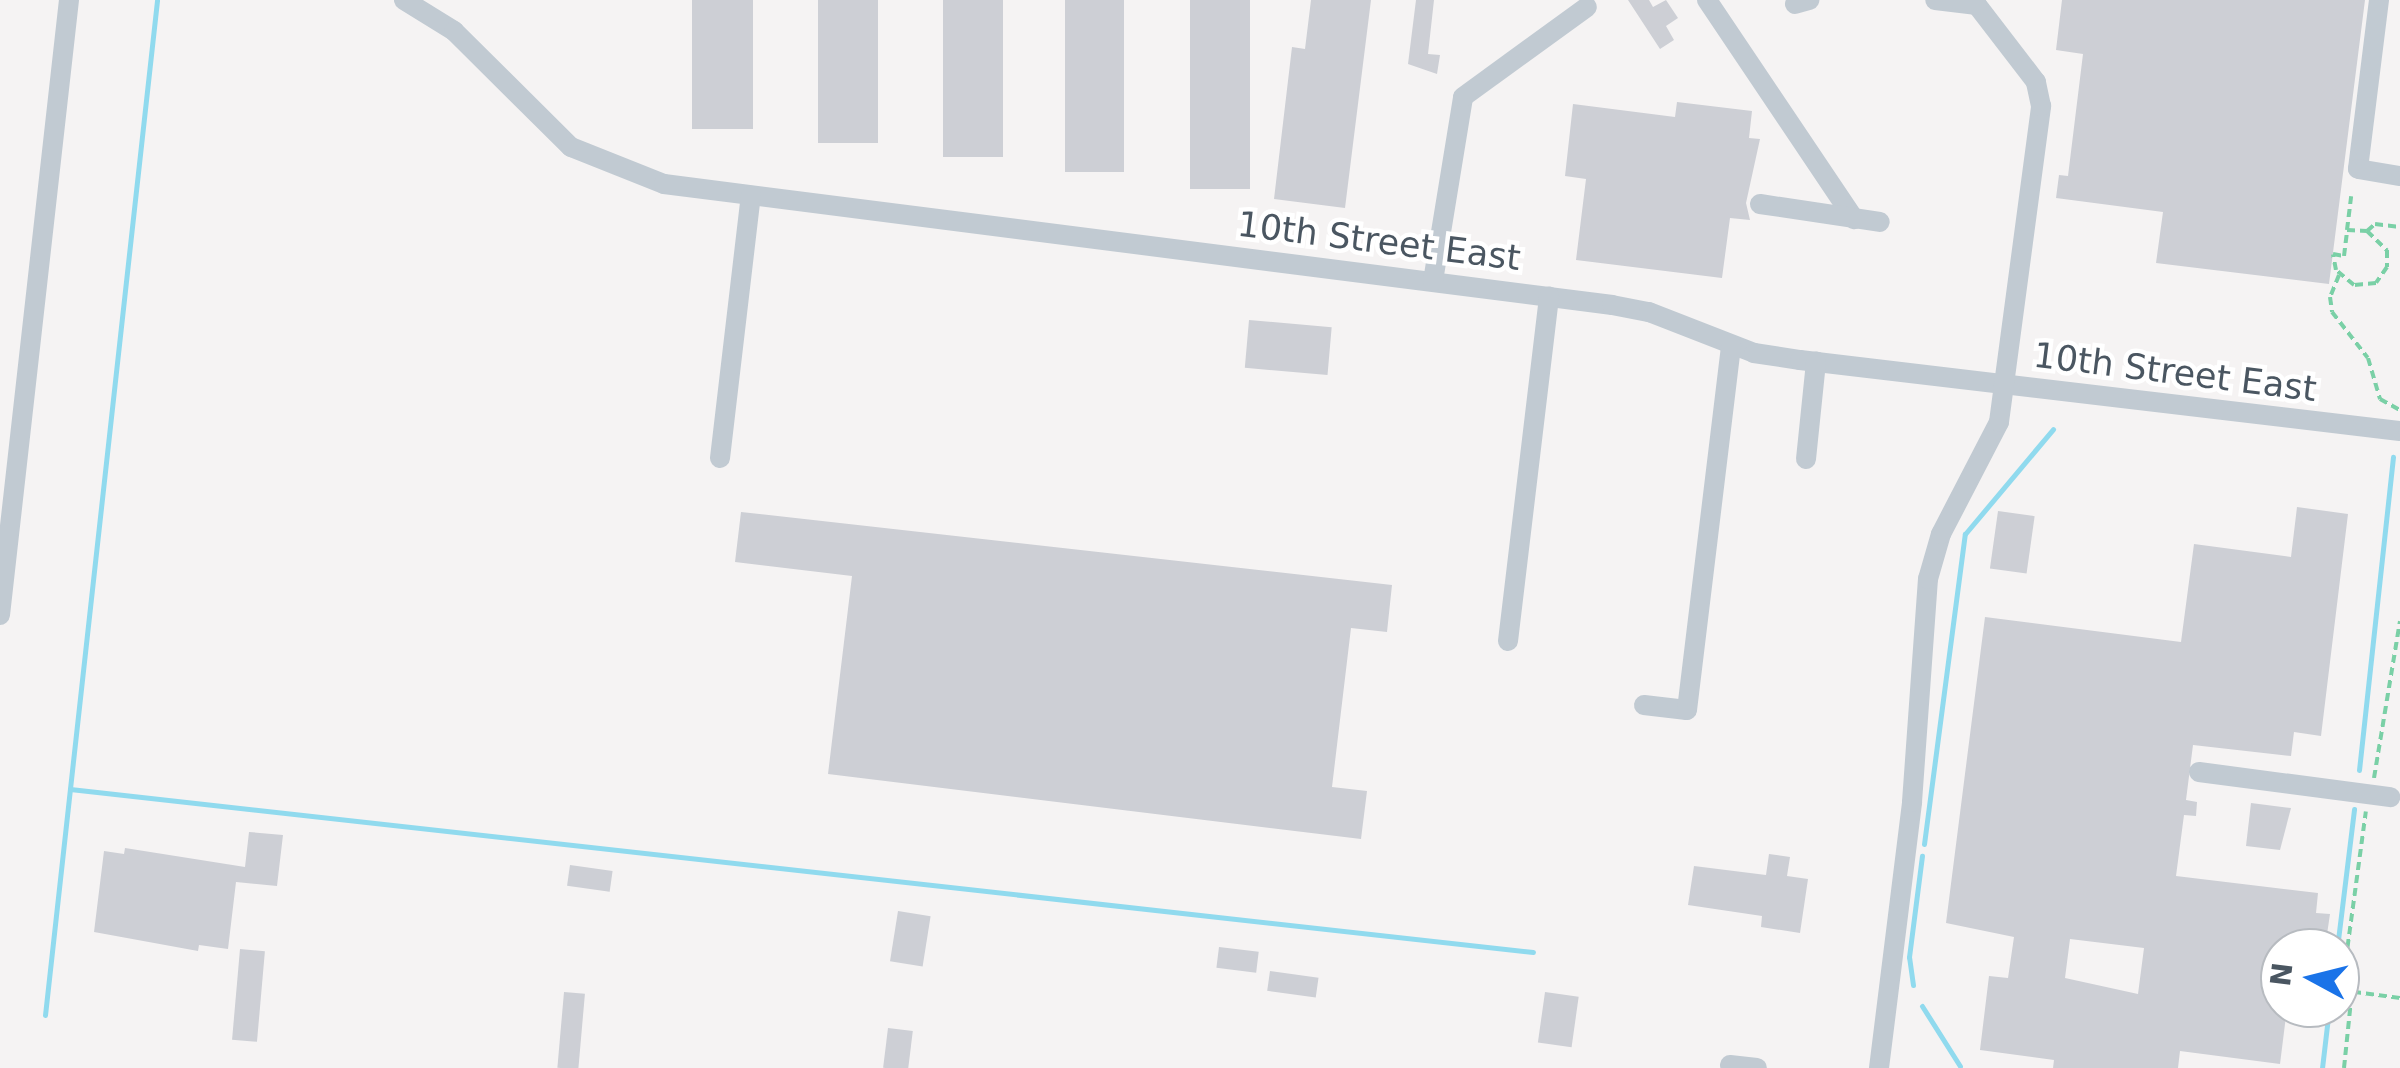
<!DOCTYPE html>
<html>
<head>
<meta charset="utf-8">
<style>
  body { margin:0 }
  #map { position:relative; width:2400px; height:1068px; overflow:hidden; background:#f5f3f3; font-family:"DejaVu Sans",sans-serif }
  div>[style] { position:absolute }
  .stream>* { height:5px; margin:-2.5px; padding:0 2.5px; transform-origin:2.5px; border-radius:2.5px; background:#90daee }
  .building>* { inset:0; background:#cdcfd5; transform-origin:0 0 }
  .path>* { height:4px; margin-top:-2px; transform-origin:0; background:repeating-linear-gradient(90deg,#7ad0a6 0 8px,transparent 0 13px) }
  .minor>* { height:20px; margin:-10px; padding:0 10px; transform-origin:10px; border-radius:10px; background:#c1cad2 }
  span { translate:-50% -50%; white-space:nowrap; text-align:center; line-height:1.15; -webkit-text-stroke:9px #fff; paint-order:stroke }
  .street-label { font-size:35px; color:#4a5661 }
  .north { position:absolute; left:2260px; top:928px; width:100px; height:100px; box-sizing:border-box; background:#fff; border:2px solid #b7bbc0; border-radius:50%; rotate:277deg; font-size:28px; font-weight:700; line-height:40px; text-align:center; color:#4a5661 }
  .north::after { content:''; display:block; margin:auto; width:35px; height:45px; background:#1a73e8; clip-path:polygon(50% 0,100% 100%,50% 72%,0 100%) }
</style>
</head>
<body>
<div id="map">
  <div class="stream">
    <div style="left:2359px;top:770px;width:315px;rotate:-83.8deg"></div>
    <div style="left:70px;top:789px;width:1472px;rotate:6.36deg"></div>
    <div style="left:1924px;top:844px;width:313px;rotate:-82.5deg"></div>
    <div style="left:1965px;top:534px;width:137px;rotate:-50deg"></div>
    <div style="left:2337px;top:948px;width:140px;rotate:-83deg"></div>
    <div style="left:1913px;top:985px;width:28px;rotate:-98deg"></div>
    <div style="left:1909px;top:957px;width:102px;rotate:-82.7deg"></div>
    <div style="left:1922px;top:1006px;width:71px;rotate:57.7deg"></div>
    <div style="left:45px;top:1015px;width:1021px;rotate:-83.7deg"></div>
    <div style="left:2322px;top:1068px;width:60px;rotate:-83.3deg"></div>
  </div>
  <div class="building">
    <div style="left:692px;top:0;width:61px;height:129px"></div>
    <div style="left:818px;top:0;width:60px;height:143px"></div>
    <div style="left:943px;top:0;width:60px;height:157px"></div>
    <div style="left:1065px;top:0;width:59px;height:172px"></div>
    <div style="left:1190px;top:0;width:60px;height:189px"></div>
    <div style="clip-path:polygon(1311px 0,1371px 0,1345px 208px,1274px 199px,1292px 47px,1305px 49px)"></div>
    <div style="clip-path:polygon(1416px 0,1434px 0,1428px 54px,1440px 55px,1437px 74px,1408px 64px)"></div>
    <div style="clip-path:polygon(1628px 0,1649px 0,1653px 7px,1666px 0,1678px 18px,1666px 26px,1674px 40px,1660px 49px)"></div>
    <div style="clip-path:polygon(2062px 0,2365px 0,2329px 284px,2156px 263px,2163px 212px,2056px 198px,2059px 175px,2068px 176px,2083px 54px,2056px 50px)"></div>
    <div style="clip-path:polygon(1677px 102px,1752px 111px,1749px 138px,1760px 139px,1746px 203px,1750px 220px,1730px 218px,1722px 278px,1576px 260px,1586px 179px,1565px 176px,1573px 104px,1675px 117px)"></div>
    <div style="left:1249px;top:320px;width:83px;height:48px;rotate:5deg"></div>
    <div style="clip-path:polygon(evenodd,2297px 507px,2348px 514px,2321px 736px,2294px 732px,2291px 756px,2193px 745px,2186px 800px,2197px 802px,2196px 816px,2184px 815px,2176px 876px,2318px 893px,2316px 913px,2330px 914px,2325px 948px,2280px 948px,2280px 1008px,2287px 1008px,2280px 1064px,2180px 1051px,2178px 1068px,2053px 1068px,2054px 1060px,1980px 1050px,1989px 976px,2008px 978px,2014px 937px,1946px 923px,1985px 617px,2181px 642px,2194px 544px,2291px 557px,2297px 507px,2070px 939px,2144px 948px,2138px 994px,2065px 978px,2070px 939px)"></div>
    <div style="left:1998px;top:511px;width:37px;height:58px;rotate:8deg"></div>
    <div style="clip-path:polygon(741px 512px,1392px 585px,1387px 632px,1351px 628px,1332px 787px,1367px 791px,1361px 839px,828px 774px,852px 576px,735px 562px)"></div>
    <div style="clip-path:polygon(2251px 803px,2291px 808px,2280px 850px,2246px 846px)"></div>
    <div style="clip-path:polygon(249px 832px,283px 835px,277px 886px,236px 882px,228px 949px,199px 945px,198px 951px,94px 932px,104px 851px,124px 854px,125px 848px,245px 867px)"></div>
    <div style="clip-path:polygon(1769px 854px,1790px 857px,1787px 876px,1808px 879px,1800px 933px,1761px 927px,1762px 916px,1688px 905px,1694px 866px,1766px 875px)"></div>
    <div style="left:570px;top:865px;width:43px;height:21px;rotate:8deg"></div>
    <div style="left:898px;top:911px;width:33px;height:51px;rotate:9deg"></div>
    <div style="left:1219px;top:947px;width:40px;height:21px;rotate:7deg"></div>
    <div style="left:240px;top:949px;width:25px;height:91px;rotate:5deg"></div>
    <div style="left:1270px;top:971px;width:49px;height:20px;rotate:8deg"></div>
    <div style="left:564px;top:992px;width:21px;height:76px;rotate:5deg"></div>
    <div style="left:1545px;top:992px;width:34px;height:51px;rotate:8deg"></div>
    <div style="left:888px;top:1028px;width:25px;height:40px;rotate:7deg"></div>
  </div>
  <div class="path">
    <div style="left:2347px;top:230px;width:20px;rotate:3deg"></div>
    <div style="left:2367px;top:231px;width:28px;rotate:44deg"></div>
    <div style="left:2387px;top:250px;width:17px;rotate:90deg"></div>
    <div style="left:2387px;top:267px;width:19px;rotate:125deg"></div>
    <div style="left:2376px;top:283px;width:22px;rotate:175deg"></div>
    <div style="left:2354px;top:285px;width:23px;rotate:-140deg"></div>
    <div style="left:2336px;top:270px;width:16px;rotate:-101deg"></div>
    <div style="left:2333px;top:254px;width:11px;rotate:10deg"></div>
    <div style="left:2344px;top:256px;width:26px;rotate:-83deg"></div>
    <div style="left:2347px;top:230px;width:34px;rotate:-83deg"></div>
    <div style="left:2367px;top:231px;width:11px;rotate:-41deg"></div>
    <div style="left:2375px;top:224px;width:25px;rotate:7deg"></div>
    <div style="left:2339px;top:275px;width:24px;rotate:112deg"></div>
    <div style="left:2330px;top:297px;width:15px;rotate:82deg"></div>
    <div style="left:2332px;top:312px;width:58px;rotate:52deg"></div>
    <div style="left:2368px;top:358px;width:43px;rotate:73.7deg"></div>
    <div style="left:2380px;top:399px;width:23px;rotate:29deg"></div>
    <div style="left:2374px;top:778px;width:159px;rotate:-80.6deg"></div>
    <div style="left:2340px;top:990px;width:61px;rotate:7.6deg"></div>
    <div style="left:2344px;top:1068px;width:68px;rotate:-84.1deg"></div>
    <div style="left:2351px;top:1000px;width:28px;rotate:-105deg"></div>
    <div style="left:2344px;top:973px;width:163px;rotate:-82.3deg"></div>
  </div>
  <div class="minor">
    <div style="left:404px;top:0;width:59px;rotate:31.8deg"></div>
    <div style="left:454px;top:31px;width:165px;rotate:44.8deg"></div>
    <div style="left:571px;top:147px;width:100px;rotate:21.7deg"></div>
    <div style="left:664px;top:184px;width:956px;rotate:7.27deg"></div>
    <div style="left:1612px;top:305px;width:38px;rotate:11deg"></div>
    <div style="left:1649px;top:312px;width:113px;rotate:21.3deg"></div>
    <div style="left:1754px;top:353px;width:47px;rotate:8.7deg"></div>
    <div style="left:1800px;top:360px;width:604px;rotate:6.75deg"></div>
    <div style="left:1707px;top:0;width:264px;rotate:56.1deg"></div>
    <div style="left:2379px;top:0;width:170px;rotate:97.1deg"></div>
    <div style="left:2358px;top:169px;width:43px;rotate:9.5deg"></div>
    <div style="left:1795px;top:4px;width:15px;rotate:-16deg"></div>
    <div style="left:1760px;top:204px;width:121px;rotate:8.5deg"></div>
    <div style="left:1433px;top:281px;width:186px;rotate:-80.7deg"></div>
    <div style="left:1463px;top:97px;width:153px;rotate:-36deg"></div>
    <div style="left:720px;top:458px;width:264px;rotate:-83.3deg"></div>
    <div style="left:1806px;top:459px;width:98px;rotate:-84.1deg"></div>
    <div style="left:0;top:615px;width:619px;rotate:-83.6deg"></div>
    <div style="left:1508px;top:641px;width:347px;rotate:-83.2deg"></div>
    <div style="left:1644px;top:705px;width:43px;rotate:6.6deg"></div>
    <div style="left:1687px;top:710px;width:367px;rotate:-83.1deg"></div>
    <div style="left:2199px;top:772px;width:193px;rotate:7.5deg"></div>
    <div style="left:1730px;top:1065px;width:27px;rotate:6deg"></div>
    <div style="left:1879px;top:1068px;width:268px;rotate:-82.9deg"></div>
    <div style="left:1912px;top:802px;width:224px;rotate:-85.9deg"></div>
    <div style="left:1928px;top:579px;width:47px;rotate:-73.9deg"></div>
    <div style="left:1941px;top:534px;width:126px;rotate:-62.6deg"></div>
    <div style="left:1999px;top:422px;width:319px;rotate:-82.4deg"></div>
    <div style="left:2041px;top:106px;width:25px;rotate:-102deg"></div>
    <div style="left:2036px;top:82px;width:97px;rotate:-127.5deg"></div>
    <div style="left:1977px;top:5px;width:42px;rotate:-173.2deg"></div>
  </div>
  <div class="street-label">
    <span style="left:1379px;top:241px;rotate:7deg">10th Street East</span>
    <span style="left:2175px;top:372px;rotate:7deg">10th Street East</span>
  </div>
  <div class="north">N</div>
</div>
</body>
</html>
